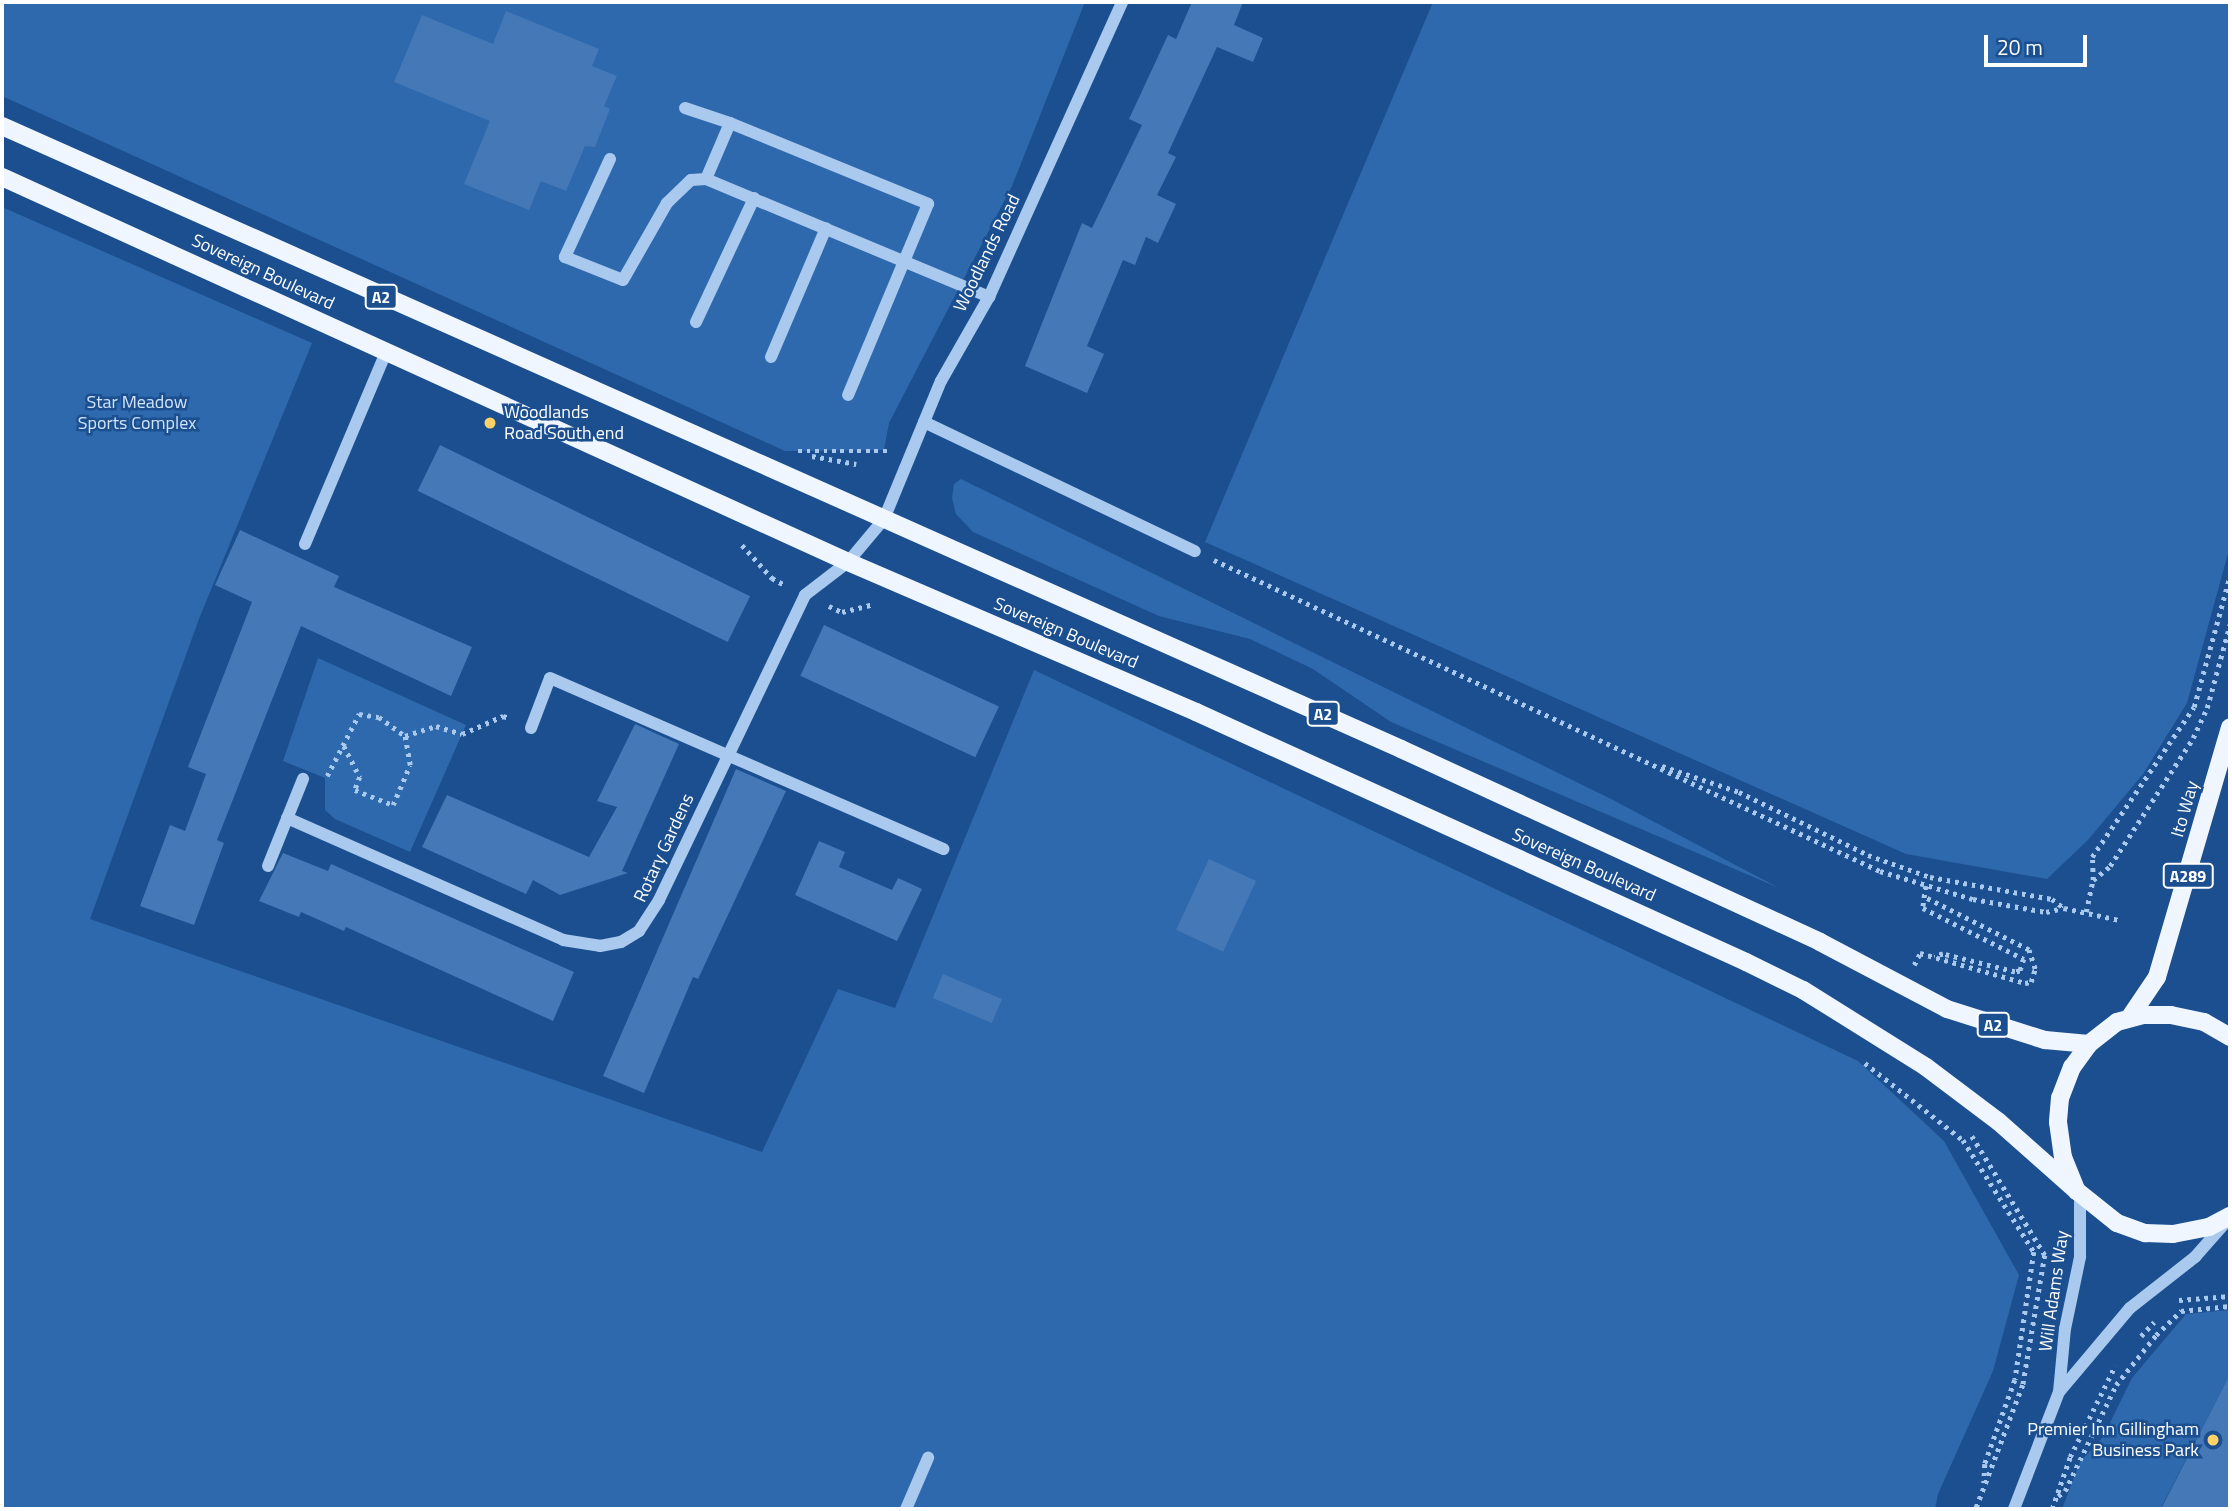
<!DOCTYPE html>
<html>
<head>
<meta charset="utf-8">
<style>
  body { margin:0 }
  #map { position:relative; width:2232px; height:1511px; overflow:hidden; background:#1b4f8f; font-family:"Titillium Web",sans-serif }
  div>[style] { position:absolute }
  .green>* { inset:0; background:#2e69ad }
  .building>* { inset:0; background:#4478b7; transform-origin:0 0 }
  .path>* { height:4.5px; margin-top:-2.25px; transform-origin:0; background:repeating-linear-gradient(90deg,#a9c9ee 0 3.5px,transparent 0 8.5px) }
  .minor>* { height:12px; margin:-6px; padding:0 6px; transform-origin:6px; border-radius:6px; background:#a9c9ee }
  .major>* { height:18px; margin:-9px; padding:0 9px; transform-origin:9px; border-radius:9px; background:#f0f6ff }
  .dots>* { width:19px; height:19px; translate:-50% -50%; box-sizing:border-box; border:4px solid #1b4f8f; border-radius:50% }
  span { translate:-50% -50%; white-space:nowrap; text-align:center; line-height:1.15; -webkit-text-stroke:5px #1b4f8f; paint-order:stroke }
  .shield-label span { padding:2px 5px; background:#1b4f8f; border:2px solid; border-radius:5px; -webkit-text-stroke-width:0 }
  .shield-label { font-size:16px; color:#fff; font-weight:700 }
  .street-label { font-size:18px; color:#fff }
  .park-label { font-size:18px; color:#cfe3fa }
  .poi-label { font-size:18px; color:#fff }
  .left { translate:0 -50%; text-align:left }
  .right { translate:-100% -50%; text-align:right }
  .frame { position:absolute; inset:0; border:4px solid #fff; pointer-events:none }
  .scale { position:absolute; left:1984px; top:35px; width:103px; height:32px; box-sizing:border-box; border:4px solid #fff; border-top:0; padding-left:9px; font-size:21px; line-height:24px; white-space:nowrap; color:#fff; -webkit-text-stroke:5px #1b4f8f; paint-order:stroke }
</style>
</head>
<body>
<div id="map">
  <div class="green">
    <div style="clip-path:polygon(2px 2px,1085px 2px,1012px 186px,889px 423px,884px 450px,785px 451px,2px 96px)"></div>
    <div style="clip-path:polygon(1433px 2px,2230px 2px,2230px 546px,2187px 703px,2143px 774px,2088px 840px,2047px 879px,1906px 854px,1205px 542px)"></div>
    <div style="clip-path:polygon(2px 207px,312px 343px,199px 619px,90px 919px,762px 1152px,838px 989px,895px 1008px,1034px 670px,1858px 1061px,1944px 1141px,2019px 1275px,1993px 1371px,1938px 1494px,1935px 1509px,2px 1509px)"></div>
    <div style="clip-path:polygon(961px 479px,1613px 800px,1779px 888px,1391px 722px,1313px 669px,1250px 639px,1159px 616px,973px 532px,956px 514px,952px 498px,954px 484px)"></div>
    <div style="clip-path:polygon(318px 658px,466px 725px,410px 852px,335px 819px,325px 810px,325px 778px,283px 761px)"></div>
    <div style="clip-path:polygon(2230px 1310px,2230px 1374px,2162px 1506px,2168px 1509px,2062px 1509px,2080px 1462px,2103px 1437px,2132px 1378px,2186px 1314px)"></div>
  </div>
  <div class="building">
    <div style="clip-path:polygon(1192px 2px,1243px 2px,1234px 25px,1263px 38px,1253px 62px,1217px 47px,1168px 153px,1176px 157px,1157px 195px,1176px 204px,1158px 243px,1146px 237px,1135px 265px,1123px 260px,1087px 346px,1104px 354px,1087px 393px,1025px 366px,1082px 223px,1092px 228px,1142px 125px,1129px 119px,1168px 35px,1176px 39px)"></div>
    <div style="clip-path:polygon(506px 11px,599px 49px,592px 66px,617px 76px,604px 106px,610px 109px,595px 147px,585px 146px,566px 191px,541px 181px,529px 210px,464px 184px,490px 121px,394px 82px,422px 15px,493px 44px)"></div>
    <div style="left:440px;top:445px;width:345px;height:51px;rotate:26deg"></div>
    <div style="clip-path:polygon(240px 530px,339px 576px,334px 587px,472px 647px,451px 696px,301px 626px,217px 840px,224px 843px,194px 925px,140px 906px,170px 825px,185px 831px,206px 774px,188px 767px,252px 602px,215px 585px)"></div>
    <div style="left:824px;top:625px;width:193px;height:56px;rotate:25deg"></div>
    <div style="clip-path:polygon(635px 724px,679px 744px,622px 871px,628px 873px,560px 895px,533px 880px,526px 894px,422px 847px,447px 795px,589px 857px,617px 807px,597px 801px)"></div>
    <div style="clip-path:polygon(736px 769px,786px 791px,698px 979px,693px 977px,644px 1093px,603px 1076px)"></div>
    <div style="clip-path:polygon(819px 841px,845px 852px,839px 867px,892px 890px,898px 878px,922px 889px,897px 941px,795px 895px)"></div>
    <div style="clip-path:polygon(283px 853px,328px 871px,331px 864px,574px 972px,553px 1021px,346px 927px,344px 931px,301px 912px,299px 917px,259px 901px)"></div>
    <div style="left:1209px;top:859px;width:52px;height:78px;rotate:25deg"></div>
    <div style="left:943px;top:974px;width:64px;height:26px;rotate:23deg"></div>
    <div style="clip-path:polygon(2230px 1374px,2230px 1509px,2161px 1509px)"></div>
  </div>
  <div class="path">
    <div style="left:798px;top:451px;width:89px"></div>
    <div style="left:812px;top:456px;width:45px;rotate:10.3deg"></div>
    <div style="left:742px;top:545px;width:45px;rotate:47.7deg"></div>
    <div style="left:772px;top:578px;width:13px;rotate:29deg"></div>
    <div style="left:1214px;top:560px;width:735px;rotate:25.03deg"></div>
    <div style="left:1880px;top:871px;width:97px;rotate:16.8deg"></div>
    <div style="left:1973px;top:899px;width:74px;rotate:10.1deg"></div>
    <div style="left:2046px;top:912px;width:18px;rotate:-13deg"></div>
    <div style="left:829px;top:606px;width:14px;rotate:25deg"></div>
    <div style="left:842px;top:612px;width:32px;rotate:-14deg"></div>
    <div style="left:344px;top:746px;width:35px;rotate:63deg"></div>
    <div style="left:360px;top:777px;width:14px;rotate:111deg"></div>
    <div style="left:355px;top:790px;width:41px;rotate:21.5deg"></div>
    <div style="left:393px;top:805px;width:43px;rotate:-67deg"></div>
    <div style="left:410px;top:765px;width:29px;rotate:-100deg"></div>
    <div style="left:1662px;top:766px;width:81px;rotate:18.7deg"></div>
    <div style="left:1739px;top:792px;width:144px;rotate:26deg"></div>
    <div style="left:1868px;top:855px;width:66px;rotate:19.5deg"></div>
    <div style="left:1930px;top:877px;width:124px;rotate:10.2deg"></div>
    <div style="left:2052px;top:899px;width:15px;rotate:37deg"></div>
    <div style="left:2064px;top:908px;width:56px;rotate:12.3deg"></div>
    <div style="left:327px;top:776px;width:70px;rotate:-62.7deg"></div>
    <div style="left:359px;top:714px;width:20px;rotate:9deg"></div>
    <div style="left:379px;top:717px;width:32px;rotate:36deg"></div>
    <div style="left:405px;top:736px;width:33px;rotate:-18deg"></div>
    <div style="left:436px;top:726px;width:27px;rotate:17deg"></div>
    <div style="left:462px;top:734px;width:45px;rotate:-23.7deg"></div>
    <div style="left:503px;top:716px;width:7px;rotate:16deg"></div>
    <div style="left:2093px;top:880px;width:22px;rotate:-39deg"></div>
    <div style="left:2110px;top:866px;width:153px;rotate:-57deg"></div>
    <div style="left:2193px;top:738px;width:33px;rotate:-65deg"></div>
    <div style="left:2207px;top:708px;width:87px;rotate:-74.7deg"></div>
    <div style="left:1926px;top:886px;width:22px;rotate:98deg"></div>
    <div style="left:1923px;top:908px;width:113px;rotate:26.8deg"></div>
    <div style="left:2024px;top:959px;width:13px;rotate:108deg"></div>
    <div style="left:2020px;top:971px;width:5px;rotate:169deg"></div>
    <div style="left:2015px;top:972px;width:74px;rotate:-166deg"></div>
    <div style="left:1943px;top:954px;width:9px;rotate:167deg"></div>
    <div style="left:2086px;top:912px;width:33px;rotate:-78deg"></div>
    <div style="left:2093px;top:880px;width:23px;rotate:-92deg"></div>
    <div style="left:2092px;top:857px;width:181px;rotate:-55.8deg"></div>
    <div style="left:2194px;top:707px;width:137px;rotate:-74.7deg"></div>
    <div style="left:1914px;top:965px;width:13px;rotate:-63deg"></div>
    <div style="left:1920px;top:953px;width:109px;rotate:15.9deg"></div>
    <div style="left:2025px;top:983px;width:6px;rotate:-9deg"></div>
    <div style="left:2031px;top:982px;width:14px;rotate:-73deg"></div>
    <div style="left:2035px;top:969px;width:20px;rotate:-108deg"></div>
    <div style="left:2029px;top:950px;width:118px;rotate:-153.2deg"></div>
    <div style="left:1865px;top:1063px;width:125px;rotate:38.2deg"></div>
    <div style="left:1963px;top:1140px;width:133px;rotate:57.6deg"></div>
    <div style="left:2034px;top:1252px;width:129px;rotate:98.4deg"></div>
    <div style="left:2015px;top:1380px;width:89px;rotate:109.7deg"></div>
    <div style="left:1985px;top:1464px;width:19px;rotate:93deg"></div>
    <div style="left:1972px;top:1136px;width:140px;rotate:58.5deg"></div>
    <div style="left:2045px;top:1255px;width:132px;rotate:99.6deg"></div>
    <div style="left:2023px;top:1385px;width:133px;rotate:110.8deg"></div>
    <div style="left:2179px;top:1300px;width:51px;rotate:-4.5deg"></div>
    <div style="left:2141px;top:1336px;width:19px;rotate:-47deg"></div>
    <div style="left:2058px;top:1496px;width:9px;rotate:-36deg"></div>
    <div style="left:2065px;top:1491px;width:118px;rotate:-64.3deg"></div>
    <div style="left:2116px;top:1385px;width:64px;rotate:-51.3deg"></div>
    <div style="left:2156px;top:1335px;width:35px;rotate:-44deg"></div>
    <div style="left:2181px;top:1311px;width:49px;rotate:-5.8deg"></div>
    <div style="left:2052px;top:1509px;width:55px;rotate:-70.9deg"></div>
    <div style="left:2070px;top:1457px;width:102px;rotate:-63.7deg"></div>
  </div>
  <div class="minor">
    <div style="left:685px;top:108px;width:47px;rotate:18.4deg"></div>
    <div style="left:610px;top:159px;width:108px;rotate:114.7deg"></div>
    <div style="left:565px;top:257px;width:62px;rotate:21.6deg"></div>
    <div style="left:623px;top:280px;width:89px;rotate:-60.3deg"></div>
    <div style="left:667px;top:203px;width:33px;rotate:-44deg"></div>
    <div style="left:691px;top:180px;width:15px;rotate:-4deg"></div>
    <div style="left:706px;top:179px;width:307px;rotate:22.6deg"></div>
    <div style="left:706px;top:179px;width:61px;rotate:-66.8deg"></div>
    <div style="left:730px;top:123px;width:214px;rotate:22.2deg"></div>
    <div style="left:928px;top:204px;width:207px;rotate:112.7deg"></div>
    <div style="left:696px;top:322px;width:137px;rotate:-64.9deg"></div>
    <div style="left:771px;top:357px;width:140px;rotate:-66.9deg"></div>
    <div style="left:924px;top:422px;width:300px;rotate:25.5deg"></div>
    <div style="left:305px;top:544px;width:208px;rotate:-67.1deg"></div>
    <div style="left:531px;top:728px;width:53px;rotate:-69.2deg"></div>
    <div style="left:550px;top:678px;width:429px;rotate:23.5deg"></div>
    <div style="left:287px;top:818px;width:302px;rotate:23.8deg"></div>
    <div style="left:563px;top:940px;width:37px;rotate:9deg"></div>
    <div style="left:600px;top:946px;width:21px;rotate:-11deg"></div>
    <div style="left:621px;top:942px;width:21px;rotate:-31deg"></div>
    <div style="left:639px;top:931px;width:37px;rotate:-57deg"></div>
    <div style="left:659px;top:900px;width:338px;rotate:-64.4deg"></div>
    <div style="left:805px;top:595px;width:54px;rotate:-37.5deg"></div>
    <div style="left:848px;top:562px;width:56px;rotate:-50.1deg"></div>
    <div style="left:884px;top:519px;width:149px;rotate:-67.6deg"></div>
    <div style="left:941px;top:381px;width:97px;rotate:-60.3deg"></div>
    <div style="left:989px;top:297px;width:324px;rotate:-65.7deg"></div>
    <div style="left:268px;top:866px;width:94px;rotate:-68.1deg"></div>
    <div style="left:2060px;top:1391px;width:109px;rotate:-49.9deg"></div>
    <div style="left:2130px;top:1308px;width:83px;rotate:-38.1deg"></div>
    <div style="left:2195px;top:1257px;width:45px;rotate:-48.6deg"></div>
    <div style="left:906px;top:1509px;width:56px;rotate:-66.7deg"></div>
    <div style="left:2014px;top:1509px;width:125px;rotate:-69deg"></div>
    <div style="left:2059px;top:1392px;width:63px;rotate:-84.6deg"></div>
    <div style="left:2065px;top:1329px;width:74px;rotate:-78.2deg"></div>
    <div style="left:2080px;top:1257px;width:62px;rotate:-90deg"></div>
  </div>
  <div class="major">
    <div style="left:2px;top:126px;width:1531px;rotate:24deg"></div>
    <div style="left:1401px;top:749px;width:461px;rotate:24.7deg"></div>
    <div style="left:1820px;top:942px;width:144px;rotate:27.8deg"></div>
    <div style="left:1947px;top:1009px;width:103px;rotate:17.6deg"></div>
    <div style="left:2045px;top:1040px;width:44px;rotate:5.2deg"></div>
    <div style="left:2px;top:177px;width:929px;rotate:24.47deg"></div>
    <div style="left:848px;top:562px;width:379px;rotate:23.3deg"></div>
    <div style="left:1196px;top:712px;width:604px;rotate:24.44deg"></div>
    <div style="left:1746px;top:962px;width:64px;rotate:26.2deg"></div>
    <div style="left:1803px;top:990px;width:145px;rotate:32deg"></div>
    <div style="left:1926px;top:1067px;width:91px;rotate:37deg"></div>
    <div style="left:1999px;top:1122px;width:104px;rotate:41.5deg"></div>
    <div style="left:2130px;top:1017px;width:48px;rotate:-56deg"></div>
    <div style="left:2157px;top:977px;width:260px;rotate:-73.7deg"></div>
    <div style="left:2230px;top:1037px;width:30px;rotate:-150deg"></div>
    <div style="left:2204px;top:1022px;width:34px;rotate:-168deg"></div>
    <div style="left:2171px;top:1015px;width:28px;rotate:180deg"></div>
    <div style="left:2143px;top:1015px;width:27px;rotate:165deg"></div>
    <div style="left:2117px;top:1022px;width:36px;rotate:142deg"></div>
    <div style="left:2089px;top:1044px;width:29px;rotate:126deg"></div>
    <div style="left:2072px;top:1067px;width:33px;rotate:111deg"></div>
    <div style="left:2060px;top:1098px;width:24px;rotate:95deg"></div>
    <div style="left:2058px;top:1122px;width:35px;rotate:82deg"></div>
    <div style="left:2063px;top:1157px;width:37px;rotate:68deg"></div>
    <div style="left:2077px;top:1191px;width:51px;rotate:38.7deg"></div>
    <div style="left:2117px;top:1223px;width:30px;rotate:20deg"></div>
    <div style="left:2145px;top:1233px;width:28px;rotate:2deg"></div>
    <div style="left:2173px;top:1234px;width:37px;rotate:-11deg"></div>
    <div style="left:2209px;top:1227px;width:24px;rotate:-28deg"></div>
  </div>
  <div class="dots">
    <div style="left:490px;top:423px;background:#ffd166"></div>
    <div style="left:2213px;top:1440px;background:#ffd166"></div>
  </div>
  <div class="shield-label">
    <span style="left:381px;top:297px">A2</span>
    <span style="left:1323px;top:714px">A2</span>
    <span style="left:2188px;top:876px">A289</span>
    <span style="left:1993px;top:1025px">A2</span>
  </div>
  <div class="street-label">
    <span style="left:987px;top:253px;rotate:-64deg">Woodlands Road</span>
    <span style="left:263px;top:272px;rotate:25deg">Sovereign Boulevard</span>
    <span style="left:1066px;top:633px;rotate:23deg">Sovereign Boulevard</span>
    <span style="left:2185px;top:809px;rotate:-74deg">Ito Way</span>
    <span style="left:664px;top:848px;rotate:-65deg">Rotary Gardens</span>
    <span style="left:1584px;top:865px;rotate:24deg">Sovereign Boulevard</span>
    <span style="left:2054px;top:1291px;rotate:-82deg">Will Adams Way</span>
  </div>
  <div class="park-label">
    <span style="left:137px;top:413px">Star Meadow<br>Sports Complex</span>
  </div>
  <div class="poi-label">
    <span class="left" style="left:504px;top:423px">Woodlands<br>Road South end</span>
    <span class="right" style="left:2199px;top:1440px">Premier Inn Gillingham<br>Business Park</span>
  </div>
  <div class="frame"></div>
  <div class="scale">20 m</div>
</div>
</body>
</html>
